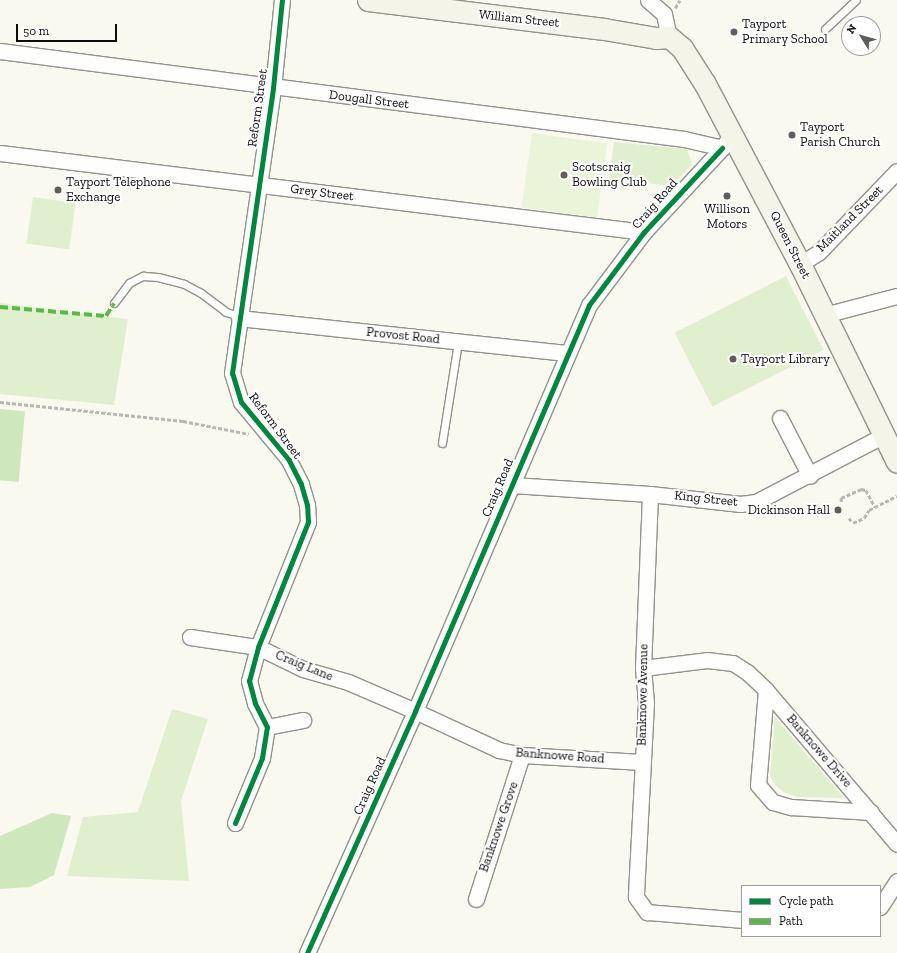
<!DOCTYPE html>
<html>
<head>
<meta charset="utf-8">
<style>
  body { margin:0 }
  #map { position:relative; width:897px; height:953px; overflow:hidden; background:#faf9ef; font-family:"Zilla Slab",serif }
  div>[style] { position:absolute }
  .green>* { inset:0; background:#e0f0cf; transform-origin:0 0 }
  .forest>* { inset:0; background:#cfe7bd; transform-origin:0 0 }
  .pitch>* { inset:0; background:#eaf4d8; transform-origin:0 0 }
  .path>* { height:2.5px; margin-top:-1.25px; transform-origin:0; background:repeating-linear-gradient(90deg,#b7b7b5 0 4px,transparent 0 6px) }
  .roads { filter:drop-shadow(1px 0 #93928e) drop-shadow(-1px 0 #93928e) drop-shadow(0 1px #93928e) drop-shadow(0 -1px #93928e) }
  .service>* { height:7px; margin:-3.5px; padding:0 3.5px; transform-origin:3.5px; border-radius:3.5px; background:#fefefd }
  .minor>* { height:15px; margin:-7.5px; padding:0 7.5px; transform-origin:7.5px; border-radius:7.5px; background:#fefefd }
  .secondary>* { height:21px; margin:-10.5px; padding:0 10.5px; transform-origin:10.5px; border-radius:10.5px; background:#f4f4e8 }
  .quiet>* { height:4px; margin-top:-2px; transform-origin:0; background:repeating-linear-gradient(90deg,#58b947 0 8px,transparent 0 12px) }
  .cycleway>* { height:5px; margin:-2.5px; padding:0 2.5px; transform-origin:2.5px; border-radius:2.5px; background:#00873e }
  .dots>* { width:11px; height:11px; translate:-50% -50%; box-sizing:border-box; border:2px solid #fff; border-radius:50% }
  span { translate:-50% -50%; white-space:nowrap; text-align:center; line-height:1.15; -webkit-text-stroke:4px #fff; paint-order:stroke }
  .street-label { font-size:13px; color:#0b0b0b }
  .poi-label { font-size:13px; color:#0b0b0b }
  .left { translate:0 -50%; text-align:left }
  .right { translate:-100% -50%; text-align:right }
  .legend { position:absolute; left:741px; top:885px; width:140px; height:52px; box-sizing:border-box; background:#fff; border:1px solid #9d9d9d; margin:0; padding:5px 7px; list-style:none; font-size:12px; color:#0b0b0b }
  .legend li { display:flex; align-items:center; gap:8px; height:20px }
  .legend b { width:20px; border:1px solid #9d9d9d }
  .north { position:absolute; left:841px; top:16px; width:40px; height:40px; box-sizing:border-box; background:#fff; border:1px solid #9d9d9d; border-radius:50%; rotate:307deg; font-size:11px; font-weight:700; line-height:16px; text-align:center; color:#0b0b0b }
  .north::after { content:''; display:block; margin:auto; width:14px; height:18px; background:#5f5e5b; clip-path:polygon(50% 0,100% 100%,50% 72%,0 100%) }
  .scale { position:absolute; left:16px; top:24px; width:101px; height:18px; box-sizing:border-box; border:2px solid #0b0b0b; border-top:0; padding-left:5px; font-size:12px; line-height:14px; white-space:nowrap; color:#0b0b0b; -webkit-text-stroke:3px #fff; paint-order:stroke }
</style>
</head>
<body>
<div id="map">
  <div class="green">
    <div style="clip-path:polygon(614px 142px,687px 149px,692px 164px,672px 186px,609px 179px)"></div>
    <div style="left:33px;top:197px;width:43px;height:47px;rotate:8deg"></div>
    <div style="left:786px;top:276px;width:83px;height:125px;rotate:63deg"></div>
    <div style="clip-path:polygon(0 303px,128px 319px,114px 405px,0 394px)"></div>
    <div style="clip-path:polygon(172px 709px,208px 719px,181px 801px,189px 881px,67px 876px,83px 817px,138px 812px)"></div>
    <div style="clip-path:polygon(775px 717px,844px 798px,797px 797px,784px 792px,775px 785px,770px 776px)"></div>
  </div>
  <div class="forest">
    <div style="left:0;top:409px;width:25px;height:71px;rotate:5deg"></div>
    <div style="clip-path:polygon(52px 813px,71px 816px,54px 875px,30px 887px,0 889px,0 836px)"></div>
  </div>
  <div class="pitch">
    <div style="left:532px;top:133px;width:76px;height:75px;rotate:8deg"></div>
  </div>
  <div class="path">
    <div style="left:675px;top:8px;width:9px;rotate:-58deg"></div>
    <div style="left:0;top:402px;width:184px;rotate:5.9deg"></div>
    <div style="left:183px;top:421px;width:67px;rotate:11.1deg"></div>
    <div style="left:841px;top:502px;width:4px;rotate:-90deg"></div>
    <div style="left:841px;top:498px;width:22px;rotate:-24deg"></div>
    <div style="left:861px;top:489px;width:5px;rotate:11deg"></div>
    <div style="left:866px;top:490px;width:19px;rotate:62deg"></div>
    <div style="left:849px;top:518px;width:6px;rotate:51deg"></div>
    <div style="left:853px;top:523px;width:12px;rotate:-24deg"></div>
    <div style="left:864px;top:518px;width:9px;rotate:-58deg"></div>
    <div style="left:869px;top:510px;width:31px;rotate:-27deg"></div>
  </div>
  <div class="roads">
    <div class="service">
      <div style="left:825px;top:29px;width:42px;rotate:-43.1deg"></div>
      <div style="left:114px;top:303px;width:25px;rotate:-53deg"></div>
      <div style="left:129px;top:283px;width:16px;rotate:-27deg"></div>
      <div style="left:143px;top:276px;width:15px;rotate:4deg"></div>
      <div style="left:158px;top:277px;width:27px;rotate:15deg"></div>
      <div style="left:184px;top:284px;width:19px;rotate:28deg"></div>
      <div style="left:201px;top:293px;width:31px;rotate:37deg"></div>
      <div style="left:226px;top:312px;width:14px;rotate:17deg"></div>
      <div style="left:442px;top:443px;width:102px;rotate:-81deg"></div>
    </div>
    <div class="minor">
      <div style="left:648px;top:0;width:21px;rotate:41deg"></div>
      <div style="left:664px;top:14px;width:24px;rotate:78deg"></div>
      <div style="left:0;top:51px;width:690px;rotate:7.33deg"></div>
      <div style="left:684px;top:139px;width:39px;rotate:13deg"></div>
      <div style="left:722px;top:148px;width:9px;rotate:-54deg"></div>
      <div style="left:0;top:153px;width:649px;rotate:6.99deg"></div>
      <div style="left:800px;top:264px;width:22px;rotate:-32deg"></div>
      <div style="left:819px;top:252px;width:112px;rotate:-46.1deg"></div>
      <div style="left:824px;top:315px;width:75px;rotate:-14.6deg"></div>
      <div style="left:239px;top:318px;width:331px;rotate:6.1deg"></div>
      <div style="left:780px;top:418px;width:65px;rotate:62.7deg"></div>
      <div style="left:512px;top:485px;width:138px;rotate:3.7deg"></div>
      <div style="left:650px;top:494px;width:91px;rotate:6.3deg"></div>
      <div style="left:740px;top:504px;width:16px;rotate:-7deg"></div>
      <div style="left:756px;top:502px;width:144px;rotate:-27.6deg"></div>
      <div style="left:650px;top:494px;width:174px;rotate:92.3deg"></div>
      <div style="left:643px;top:668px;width:35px;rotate:85deg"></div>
      <div style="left:646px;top:703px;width:194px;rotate:93deg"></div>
      <div style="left:636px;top:897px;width:19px;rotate:54deg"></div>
      <div style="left:647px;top:912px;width:95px;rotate:4.8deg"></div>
      <div style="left:190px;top:637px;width:69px;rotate:8.4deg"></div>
      <div style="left:258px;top:647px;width:50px;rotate:26.1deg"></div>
      <div style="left:303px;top:669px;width:47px;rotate:16.1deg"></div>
      <div style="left:348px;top:682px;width:73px;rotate:23.4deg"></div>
      <div style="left:415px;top:711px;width:93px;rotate:24.9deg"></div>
      <div style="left:499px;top:750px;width:24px;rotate:12deg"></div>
      <div style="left:522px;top:755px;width:120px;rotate:3.3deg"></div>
      <div style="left:643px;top:668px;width:64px;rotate:-7.1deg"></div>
      <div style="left:707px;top:660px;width:26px;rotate:7deg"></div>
      <div style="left:733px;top:663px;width:17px;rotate:33deg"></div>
      <div style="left:747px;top:672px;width:26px;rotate:43deg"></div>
      <div style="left:766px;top:690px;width:202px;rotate:49.6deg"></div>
      <div style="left:766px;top:690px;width:95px;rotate:94.8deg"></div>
      <div style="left:758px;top:785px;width:23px;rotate:49deg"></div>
      <div style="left:773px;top:802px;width:19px;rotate:16deg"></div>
      <div style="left:791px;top:807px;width:80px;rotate:3.6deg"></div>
      <div style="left:267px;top:727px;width:37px;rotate:-11deg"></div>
      <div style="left:235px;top:823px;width:70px;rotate:-67.4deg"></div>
      <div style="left:262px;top:758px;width:31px;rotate:-81deg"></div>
      <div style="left:267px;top:727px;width:27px;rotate:-117deg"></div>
      <div style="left:255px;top:703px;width:23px;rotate:-105deg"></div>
      <div style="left:249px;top:681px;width:35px;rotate:-75deg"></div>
      <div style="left:258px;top:647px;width:135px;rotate:-68.2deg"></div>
      <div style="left:308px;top:522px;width:17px;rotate:-93deg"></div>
      <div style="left:307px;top:505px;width:22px;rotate:-106deg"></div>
      <div style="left:301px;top:484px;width:27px;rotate:-117deg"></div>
      <div style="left:289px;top:460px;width:75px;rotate:-129.6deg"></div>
      <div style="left:241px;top:402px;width:30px;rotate:-107deg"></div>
      <div style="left:232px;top:373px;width:288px;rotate:-81.8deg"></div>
      <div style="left:273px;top:88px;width:88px;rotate:-84.2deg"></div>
      <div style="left:476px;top:899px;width:151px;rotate:-72.3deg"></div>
      <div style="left:880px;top:907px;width:31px;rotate:-57deg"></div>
      <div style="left:307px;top:953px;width:265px;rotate:-65.9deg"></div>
      <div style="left:415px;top:711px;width:442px;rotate:-66.8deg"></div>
      <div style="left:589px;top:305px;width:91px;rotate:-53deg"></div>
      <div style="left:644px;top:232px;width:115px;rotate:-47.1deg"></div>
    </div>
    <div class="secondary">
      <div style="left:368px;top:0;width:238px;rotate:7deg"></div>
      <div style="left:604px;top:29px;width:53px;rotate:9.8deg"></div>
      <div style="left:656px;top:38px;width:13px;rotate:-4deg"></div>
      <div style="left:669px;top:37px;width:17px;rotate:40deg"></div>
      <div style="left:682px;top:48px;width:43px;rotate:57.4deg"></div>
      <div style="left:705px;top:84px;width:204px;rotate:62.2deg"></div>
      <div style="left:800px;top:264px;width:220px;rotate:63.9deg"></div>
    </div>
  </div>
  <div class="quiet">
    <div style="left:0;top:307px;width:106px;rotate:4.9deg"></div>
    <div style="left:106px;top:316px;width:15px;rotate:-58deg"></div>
  </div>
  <div class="cycleway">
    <div style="left:235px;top:823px;width:70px;rotate:-67.4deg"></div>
    <div style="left:262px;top:758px;width:31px;rotate:-81deg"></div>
    <div style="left:267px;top:727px;width:27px;rotate:-117deg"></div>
    <div style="left:255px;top:703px;width:23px;rotate:-105deg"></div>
    <div style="left:249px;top:681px;width:35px;rotate:-75deg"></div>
    <div style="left:258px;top:647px;width:135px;rotate:-68.2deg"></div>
    <div style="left:308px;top:522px;width:17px;rotate:-93deg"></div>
    <div style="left:307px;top:505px;width:22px;rotate:-106deg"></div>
    <div style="left:301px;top:484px;width:27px;rotate:-117deg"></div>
    <div style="left:289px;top:460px;width:75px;rotate:-129.6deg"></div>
    <div style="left:241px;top:402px;width:30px;rotate:-107deg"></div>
    <div style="left:232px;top:373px;width:288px;rotate:-81.8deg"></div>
    <div style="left:273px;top:88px;width:88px;rotate:-84.2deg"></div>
    <div style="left:307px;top:953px;width:265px;rotate:-65.9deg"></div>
    <div style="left:415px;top:711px;width:442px;rotate:-66.8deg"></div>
    <div style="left:589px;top:305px;width:91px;rotate:-53deg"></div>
    <div style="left:644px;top:232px;width:115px;rotate:-47.1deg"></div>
  </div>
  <div class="dots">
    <div style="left:734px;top:32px;background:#5f5e5b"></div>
    <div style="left:792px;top:135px;background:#5f5e5b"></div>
    <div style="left:564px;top:175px;background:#5f5e5b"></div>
    <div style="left:58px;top:190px;background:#5f5e5b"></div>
    <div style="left:727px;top:196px;background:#5f5e5b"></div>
    <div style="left:733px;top:359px;background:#5f5e5b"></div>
    <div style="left:838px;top:510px;background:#5f5e5b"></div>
  </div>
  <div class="street-label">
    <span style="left:519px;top:19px;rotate:6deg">William Street</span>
    <span style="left:369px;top:100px;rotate:7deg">Dougall Street</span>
    <span style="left:258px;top:108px;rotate:-82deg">Reform Street</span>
    <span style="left:322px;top:193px;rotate:7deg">Grey Street</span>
    <span style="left:655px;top:204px;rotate:-49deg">Craig Road</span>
    <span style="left:850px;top:219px;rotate:-45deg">Maitland Street</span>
    <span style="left:790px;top:245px;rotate:63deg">Queen Street</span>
    <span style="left:403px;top:336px;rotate:6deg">Provost Road</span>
    <span style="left:275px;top:426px;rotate:53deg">Reform Street</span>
    <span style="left:498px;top:488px;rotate:-67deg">Craig Road</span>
    <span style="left:706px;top:499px;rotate:6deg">King Street</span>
    <span style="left:304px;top:666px;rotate:22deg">Craig Lane</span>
    <span style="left:643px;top:695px;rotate:-89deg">Banknowe Avenue</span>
    <span style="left:819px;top:751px;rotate:49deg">Banknowe Drive</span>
    <span style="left:560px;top:756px;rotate:4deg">Banknowe Road</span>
    <span style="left:370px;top:786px;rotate:-66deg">Craig Road</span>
    <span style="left:499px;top:827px;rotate:-71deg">Banknowe Grove</span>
  </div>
  <div class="poi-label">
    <span class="left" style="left:742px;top:32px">Tayport<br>Primary School</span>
    <span class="left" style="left:800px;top:135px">Tayport<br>Parish Church</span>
    <span class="left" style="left:572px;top:175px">Scotscraig<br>Bowling Club</span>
    <span class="left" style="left:66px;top:190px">Tayport Telephone<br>Exchange</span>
    <span style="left:727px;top:217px">Willison<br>Motors</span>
    <span class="left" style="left:741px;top:359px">Tayport Library</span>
    <span class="right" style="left:830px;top:510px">Dickinson Hall</span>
  </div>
  <ul class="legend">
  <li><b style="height:5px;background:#00873e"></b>Cycle path</li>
  <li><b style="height:5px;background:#58b947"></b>Path</li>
  </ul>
  <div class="north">N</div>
  <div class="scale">50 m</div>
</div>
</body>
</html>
